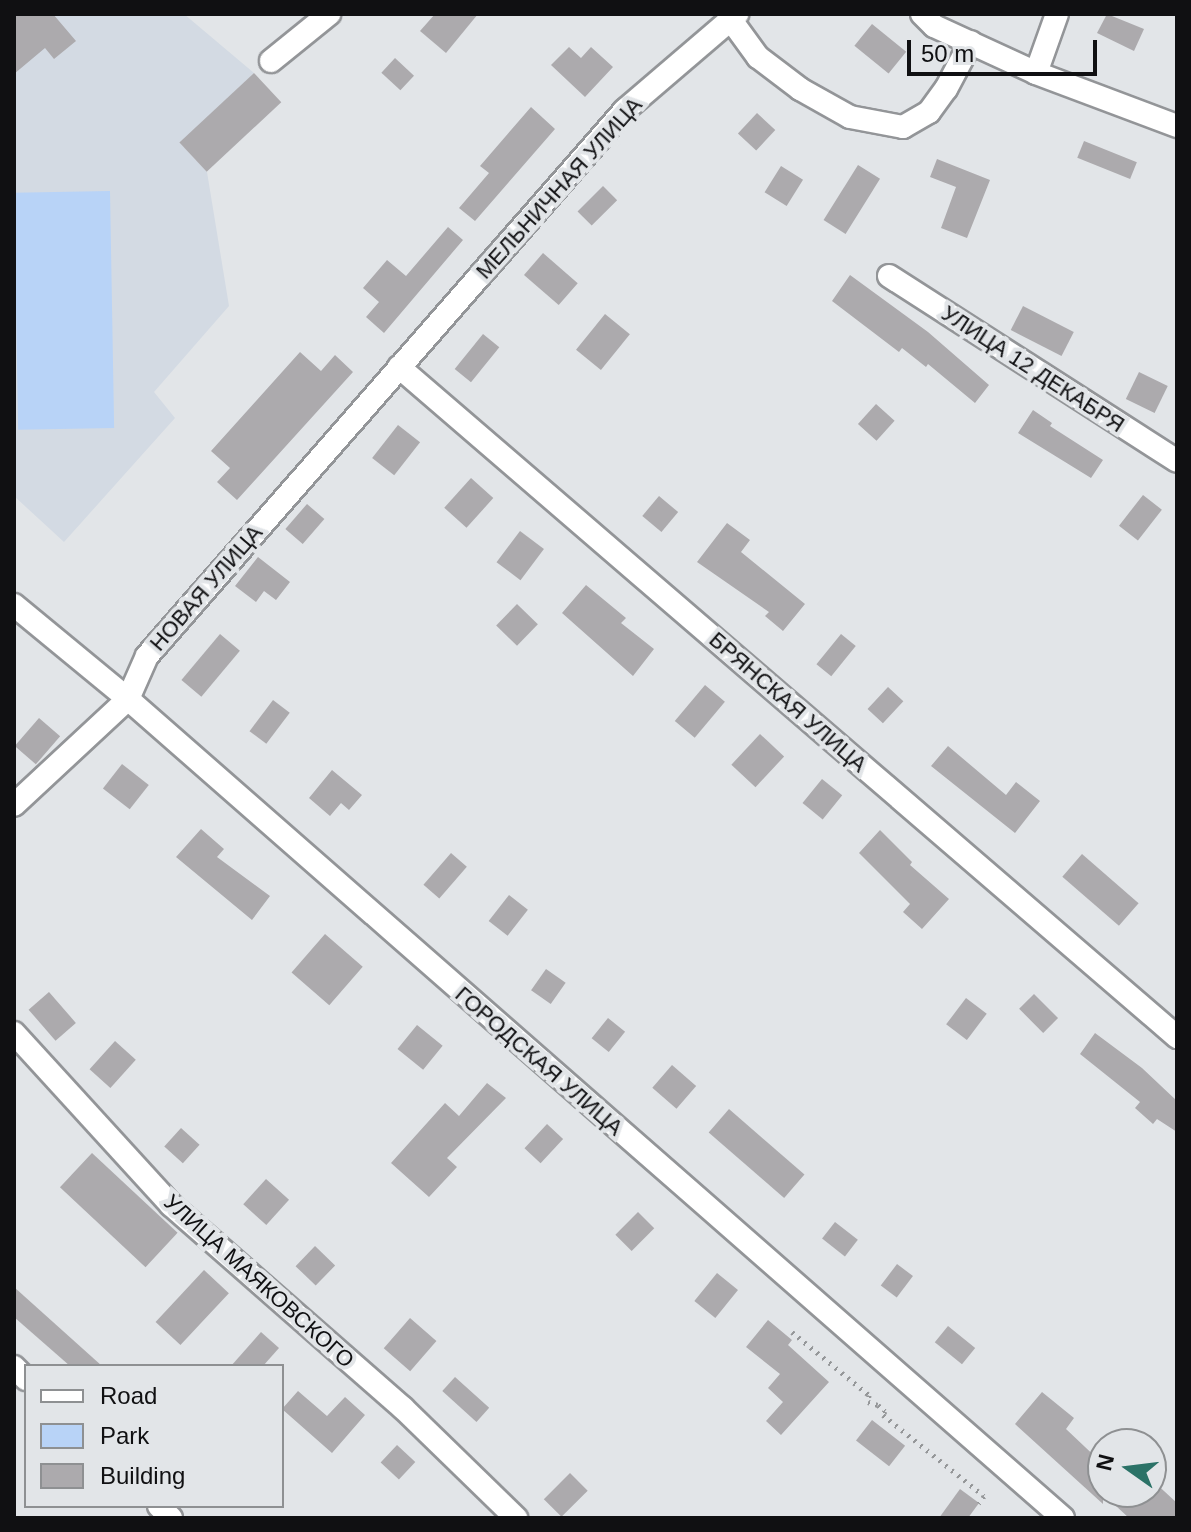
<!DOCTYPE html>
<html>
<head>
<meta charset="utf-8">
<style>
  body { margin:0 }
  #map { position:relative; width:1191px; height:1532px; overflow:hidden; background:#e2e5e8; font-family:Arial,sans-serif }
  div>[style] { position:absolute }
  .built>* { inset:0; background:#d3dae3 }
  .green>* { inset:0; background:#b8d3f7; transform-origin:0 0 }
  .building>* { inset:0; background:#acaaad; transform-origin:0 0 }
  .path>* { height:5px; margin-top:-2.5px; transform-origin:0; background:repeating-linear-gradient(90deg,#959799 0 2px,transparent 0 8px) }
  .roads { filter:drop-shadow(2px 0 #939598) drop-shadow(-2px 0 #939598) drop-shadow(0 2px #939598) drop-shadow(0 -2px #939598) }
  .minor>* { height:22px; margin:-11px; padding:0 11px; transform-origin:11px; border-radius:11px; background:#fff }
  span { translate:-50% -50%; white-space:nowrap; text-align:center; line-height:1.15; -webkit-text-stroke:8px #e2e5e8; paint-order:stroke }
  .street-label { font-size:22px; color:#101012 }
  .frame { position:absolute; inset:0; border:16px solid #101012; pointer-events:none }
  .legend { position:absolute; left:24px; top:1364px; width:260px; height:144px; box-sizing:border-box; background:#e2e5e8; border:2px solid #8e9092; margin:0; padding:10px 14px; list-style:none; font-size:24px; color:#101012 }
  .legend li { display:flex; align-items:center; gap:16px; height:40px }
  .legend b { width:40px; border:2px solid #8e9092 }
  .north { position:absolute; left:1087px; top:1428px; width:80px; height:80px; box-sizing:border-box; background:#e2e5e8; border:2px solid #8e9092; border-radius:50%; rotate:284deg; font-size:22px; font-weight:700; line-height:32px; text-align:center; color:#101012 }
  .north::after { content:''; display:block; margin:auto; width:28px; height:36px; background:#2b7267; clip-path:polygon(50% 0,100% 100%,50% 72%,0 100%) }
  .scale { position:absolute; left:907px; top:40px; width:190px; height:36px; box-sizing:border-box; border:4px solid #101012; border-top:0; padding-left:10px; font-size:24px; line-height:28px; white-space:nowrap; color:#101012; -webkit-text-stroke:6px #e2e5e8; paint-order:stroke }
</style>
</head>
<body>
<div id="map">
  <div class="built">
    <div style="clip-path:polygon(14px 14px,184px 14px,254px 73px,180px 143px,207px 172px,229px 306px,154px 392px,175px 418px,64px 542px,14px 496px)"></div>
  </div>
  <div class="green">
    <div style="left:110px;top:191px;width:237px;height:96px;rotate:89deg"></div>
  </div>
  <div class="building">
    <div style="clip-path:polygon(14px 14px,53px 14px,76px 41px,54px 59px,45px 48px,14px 74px)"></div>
    <div style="clip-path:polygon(435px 14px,478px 14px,446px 53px,420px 31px)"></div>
    <div style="clip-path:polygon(1107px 14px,1144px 29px,1134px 51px,1097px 33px)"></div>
    <div style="left:872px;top:24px;width:44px;height:28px;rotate:39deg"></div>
    <div style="clip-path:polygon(569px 47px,581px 58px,591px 47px,613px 67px,585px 97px,551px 65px)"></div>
    <div style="left:395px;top:58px;width:26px;height:20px;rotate:43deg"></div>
    <div style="left:254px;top:73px;width:40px;height:102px;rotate:47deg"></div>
    <div style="clip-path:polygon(531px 107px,555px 129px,475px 221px,459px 208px,489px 173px,480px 166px)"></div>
    <div style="left:757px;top:113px;width:25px;height:28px;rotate:43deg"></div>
    <div style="left:1084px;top:141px;width:57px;height:18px;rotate:22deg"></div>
    <div style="clip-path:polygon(937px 159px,990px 180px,967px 238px,941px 228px,956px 187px,930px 177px)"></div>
    <div style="left:858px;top:165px;width:26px;height:65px;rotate:32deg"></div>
    <div style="left:781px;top:166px;width:26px;height:31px;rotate:32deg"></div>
    <div style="left:603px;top:186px;width:20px;height:36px;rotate:45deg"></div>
    <div style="clip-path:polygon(448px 227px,463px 240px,384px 333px,366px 317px,379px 302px,363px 288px,387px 260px,406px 276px)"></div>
    <div style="left:543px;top:253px;width:46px;height:29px;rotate:41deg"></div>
    <div style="clip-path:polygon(850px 275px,928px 332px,989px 385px,975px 403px,928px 364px,926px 367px,902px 348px,899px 352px,832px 301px)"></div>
    <div style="left:1023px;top:306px;width:57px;height:27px;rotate:27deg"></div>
    <div style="left:605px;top:314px;width:32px;height:46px;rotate:39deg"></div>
    <div style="left:483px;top:334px;width:21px;height:45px;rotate:39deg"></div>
    <div style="clip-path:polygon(300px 352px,321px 371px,335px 355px,353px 372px,237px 500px,217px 482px,230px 468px,211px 451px)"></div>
    <div style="left:1139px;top:372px;width:32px;height:30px;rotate:26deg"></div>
    <div style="left:876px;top:404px;width:25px;height:27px;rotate:42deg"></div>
    <div style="clip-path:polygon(1033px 410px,1052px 423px,1050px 426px,1103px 460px,1091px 478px,1018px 433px)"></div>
    <div style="left:398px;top:425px;width:28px;height:42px;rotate:38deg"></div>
    <div style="left:471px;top:478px;width:30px;height:40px;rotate:42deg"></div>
    <div style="left:1143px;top:495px;width:24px;height:39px;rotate:38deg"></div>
    <div style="left:659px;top:496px;width:25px;height:26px;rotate:40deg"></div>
    <div style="left:307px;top:504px;width:23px;height:33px;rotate:41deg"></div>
    <div style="clip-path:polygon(727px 523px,750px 540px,741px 552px,805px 604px,783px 631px,765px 616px,769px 612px,697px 562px)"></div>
    <div style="left:520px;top:531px;width:30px;height:39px;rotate:37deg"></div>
    <div style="clip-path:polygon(258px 557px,290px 582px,276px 600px,264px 591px,256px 602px,235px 586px)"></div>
    <div style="clip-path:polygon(586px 585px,626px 618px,621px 623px,654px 649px,633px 676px,562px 613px)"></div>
    <div style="left:517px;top:604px;width:29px;height:30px;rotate:44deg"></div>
    <div style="left:220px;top:634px;width:26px;height:60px;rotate:40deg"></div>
    <div style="left:841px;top:634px;width:19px;height:39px;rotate:39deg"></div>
    <div style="left:705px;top:685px;width:26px;height:47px;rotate:40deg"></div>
    <div style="left:888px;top:687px;width:21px;height:30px;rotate:43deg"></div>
    <div style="left:273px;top:700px;width:21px;height:39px;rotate:37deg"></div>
    <div style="left:39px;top:718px;width:28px;height:37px;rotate:41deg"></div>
    <div style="left:760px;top:734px;width:33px;height:42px;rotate:43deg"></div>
    <div style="clip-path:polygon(948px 746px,1006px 795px,1016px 782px,1040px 801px,1015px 833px,931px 766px)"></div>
    <div style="left:122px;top:764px;width:34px;height:31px;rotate:38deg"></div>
    <div style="clip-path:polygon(332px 770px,362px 795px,349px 810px,341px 803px,330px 816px,309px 798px)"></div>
    <div style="left:822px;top:779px;width:26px;height:31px;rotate:39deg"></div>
    <div style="clip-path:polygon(201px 829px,224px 849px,217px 857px,270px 896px,252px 920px,176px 857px)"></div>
    <div style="clip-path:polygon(880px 830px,912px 862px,910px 865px,949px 899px,922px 929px,903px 912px,910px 904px,859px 853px)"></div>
    <div style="left:451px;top:853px;width:21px;height:42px;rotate:41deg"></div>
    <div style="left:1082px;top:854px;width:75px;height:30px;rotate:41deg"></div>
    <div style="left:509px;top:895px;width:24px;height:33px;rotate:38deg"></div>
    <div style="left:325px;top:934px;width:50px;height:51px;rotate:41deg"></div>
    <div style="left:546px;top:969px;width:24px;height:26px;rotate:35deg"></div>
    <div style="left:49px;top:992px;width:41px;height:27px;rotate:49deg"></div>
    <div style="left:1034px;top:994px;width:34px;height:21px;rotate:45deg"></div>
    <div style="left:966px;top:998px;width:26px;height:33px;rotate:37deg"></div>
    <div style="left:608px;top:1018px;width:22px;height:26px;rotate:39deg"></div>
    <div style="left:417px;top:1025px;width:33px;height:31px;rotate:39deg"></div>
    <div style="clip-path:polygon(1095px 1033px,1142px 1068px,1177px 1101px,1177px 1132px,1157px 1119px,1153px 1124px,1135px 1108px,1140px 1102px,1080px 1054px)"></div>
    <div style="left:115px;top:1041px;width:28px;height:38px;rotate:42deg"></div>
    <div style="left:672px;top:1065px;width:32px;height:30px;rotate:41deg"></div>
    <div style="clip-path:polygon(487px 1083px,506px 1098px,447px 1158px,457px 1167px,429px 1197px,391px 1163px,445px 1103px,459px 1116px)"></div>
    <div style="left:729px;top:1109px;width:100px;height:31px;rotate:41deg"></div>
    <div style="left:547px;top:1124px;width:22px;height:33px;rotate:43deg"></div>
    <div style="left:181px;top:1128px;width:25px;height:25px;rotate:42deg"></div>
    <div style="left:92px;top:1153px;width:117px;height:47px;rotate:43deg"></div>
    <div style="left:266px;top:1179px;width:31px;height:34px;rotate:42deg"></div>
    <div style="left:638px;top:1212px;width:23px;height:32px;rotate:45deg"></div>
    <div style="left:835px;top:1222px;width:29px;height:21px;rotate:38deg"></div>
    <div style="left:315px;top:1246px;width:28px;height:28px;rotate:44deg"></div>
    <div style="left:897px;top:1264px;width:20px;height:27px;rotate:37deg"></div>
    <div style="left:204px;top:1270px;width:34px;height:71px;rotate:43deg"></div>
    <div style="left:717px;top:1273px;width:27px;height:36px;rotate:39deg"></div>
    <div style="clip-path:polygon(14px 1287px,102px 1366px,70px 1366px,14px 1317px)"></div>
    <div style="left:410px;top:1318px;width:35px;height:40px;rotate:41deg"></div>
    <div style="clip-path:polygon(768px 1320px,792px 1340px,788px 1345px,829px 1382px,781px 1435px,766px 1421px,783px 1402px,768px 1388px,780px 1374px,746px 1347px)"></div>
    <div style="left:948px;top:1326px;width:35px;height:21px;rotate:39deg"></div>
    <div style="clip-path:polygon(261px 1332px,279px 1348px,263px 1366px,231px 1366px)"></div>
    <div style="left:455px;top:1377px;width:46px;height:19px;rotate:42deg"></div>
    <div style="clip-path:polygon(298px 1391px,327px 1416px,345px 1397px,365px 1415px,332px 1453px,282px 1409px)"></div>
    <div style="clip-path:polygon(1042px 1392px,1074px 1418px,1066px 1429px,1103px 1464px,1103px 1492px,1151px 1492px,1151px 1479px,1177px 1503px,1177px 1518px,1129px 1518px,1103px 1494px,1103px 1504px,1015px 1424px)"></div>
    <div style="left:872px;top:1420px;width:42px;height:26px;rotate:38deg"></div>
    <div style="left:397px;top:1445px;width:25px;height:24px;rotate:43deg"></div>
    <div style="left:570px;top:1473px;width:25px;height:37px;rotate:45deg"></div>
    <div style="clip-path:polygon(960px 1489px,979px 1503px,968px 1518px,939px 1518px)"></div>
  </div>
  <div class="path">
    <div style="left:792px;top:1332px;width:99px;rotate:39.3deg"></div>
    <div style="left:869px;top:1395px;width:7px;rotate:98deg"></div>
    <div style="left:868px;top:1402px;width:10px;rotate:17deg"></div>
    <div style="left:878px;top:1405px;width:9px;rotate:41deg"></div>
    <div style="left:885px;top:1411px;width:4px;rotate:117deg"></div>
    <div style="left:883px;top:1415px;width:129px;rotate:38.7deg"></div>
    <div style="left:984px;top:1496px;width:9px;rotate:126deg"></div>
  </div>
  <div class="roads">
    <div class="minor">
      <div style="left:922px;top:14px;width:17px;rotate:45deg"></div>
      <div style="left:934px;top:26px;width:112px;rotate:24.7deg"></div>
      <div style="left:1036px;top:73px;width:151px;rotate:20.6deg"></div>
      <div style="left:731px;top:20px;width:46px;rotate:53.9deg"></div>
      <div style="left:758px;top:57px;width:53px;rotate:37.3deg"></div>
      <div style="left:800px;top:89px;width:57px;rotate:29.2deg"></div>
      <div style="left:850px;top:117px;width:54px;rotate:10.7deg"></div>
      <div style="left:903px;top:127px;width:30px;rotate:-30deg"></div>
      <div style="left:929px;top:112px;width:29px;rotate:-54deg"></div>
      <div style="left:946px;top:89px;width:53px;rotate:-62deg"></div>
      <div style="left:271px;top:61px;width:75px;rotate:-39deg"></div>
      <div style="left:1036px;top:73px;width:63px;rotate:-70.4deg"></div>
      <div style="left:889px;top:276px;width:342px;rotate:32.7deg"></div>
      <div style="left:399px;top:367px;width:1027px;rotate:40.73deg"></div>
      <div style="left:14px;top:605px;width:148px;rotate:39.5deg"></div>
      <div style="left:128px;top:699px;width:1243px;rotate:41.22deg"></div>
      <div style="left:14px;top:805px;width:156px;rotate:-42.9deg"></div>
      <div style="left:128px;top:699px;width:47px;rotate:-66.2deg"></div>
      <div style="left:147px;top:656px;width:726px;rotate:-48.8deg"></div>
      <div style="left:625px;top:110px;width:148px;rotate:-40.6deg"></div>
      <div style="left:14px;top:1033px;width:233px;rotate:47.6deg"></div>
      <div style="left:171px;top:1205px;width:308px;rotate:41.2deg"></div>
      <div style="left:403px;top:1408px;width:158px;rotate:44.2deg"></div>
      <div style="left:14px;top:1367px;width:17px;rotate:45deg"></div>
      <div style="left:159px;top:1506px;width:17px;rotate:45deg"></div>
    </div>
  </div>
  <div class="street-label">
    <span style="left:559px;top:188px;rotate:-48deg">МЕЛЬНИЧНАЯ УЛИЦА</span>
    <span style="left:1033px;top:369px;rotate:33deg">УЛИЦА 12 ДЕКАБРЯ</span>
    <span style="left:206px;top:588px;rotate:-49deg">НОВАЯ УЛИЦА</span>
    <span style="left:788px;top:702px;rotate:41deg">БРЯНСКАЯ УЛИЦА</span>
    <span style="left:539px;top:1061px;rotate:41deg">ГОРОДСКАЯ УЛИЦА</span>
    <span style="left:259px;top:1281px;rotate:42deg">УЛИЦА МАЯКОВСКОГО</span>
  </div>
  <div class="frame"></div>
  <ul class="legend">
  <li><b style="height:10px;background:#fff"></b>Road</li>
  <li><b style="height:22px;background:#b8d3f7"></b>Park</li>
  <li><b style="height:22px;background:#acaaad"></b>Building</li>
  </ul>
  <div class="north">N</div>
  <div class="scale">50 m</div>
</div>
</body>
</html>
